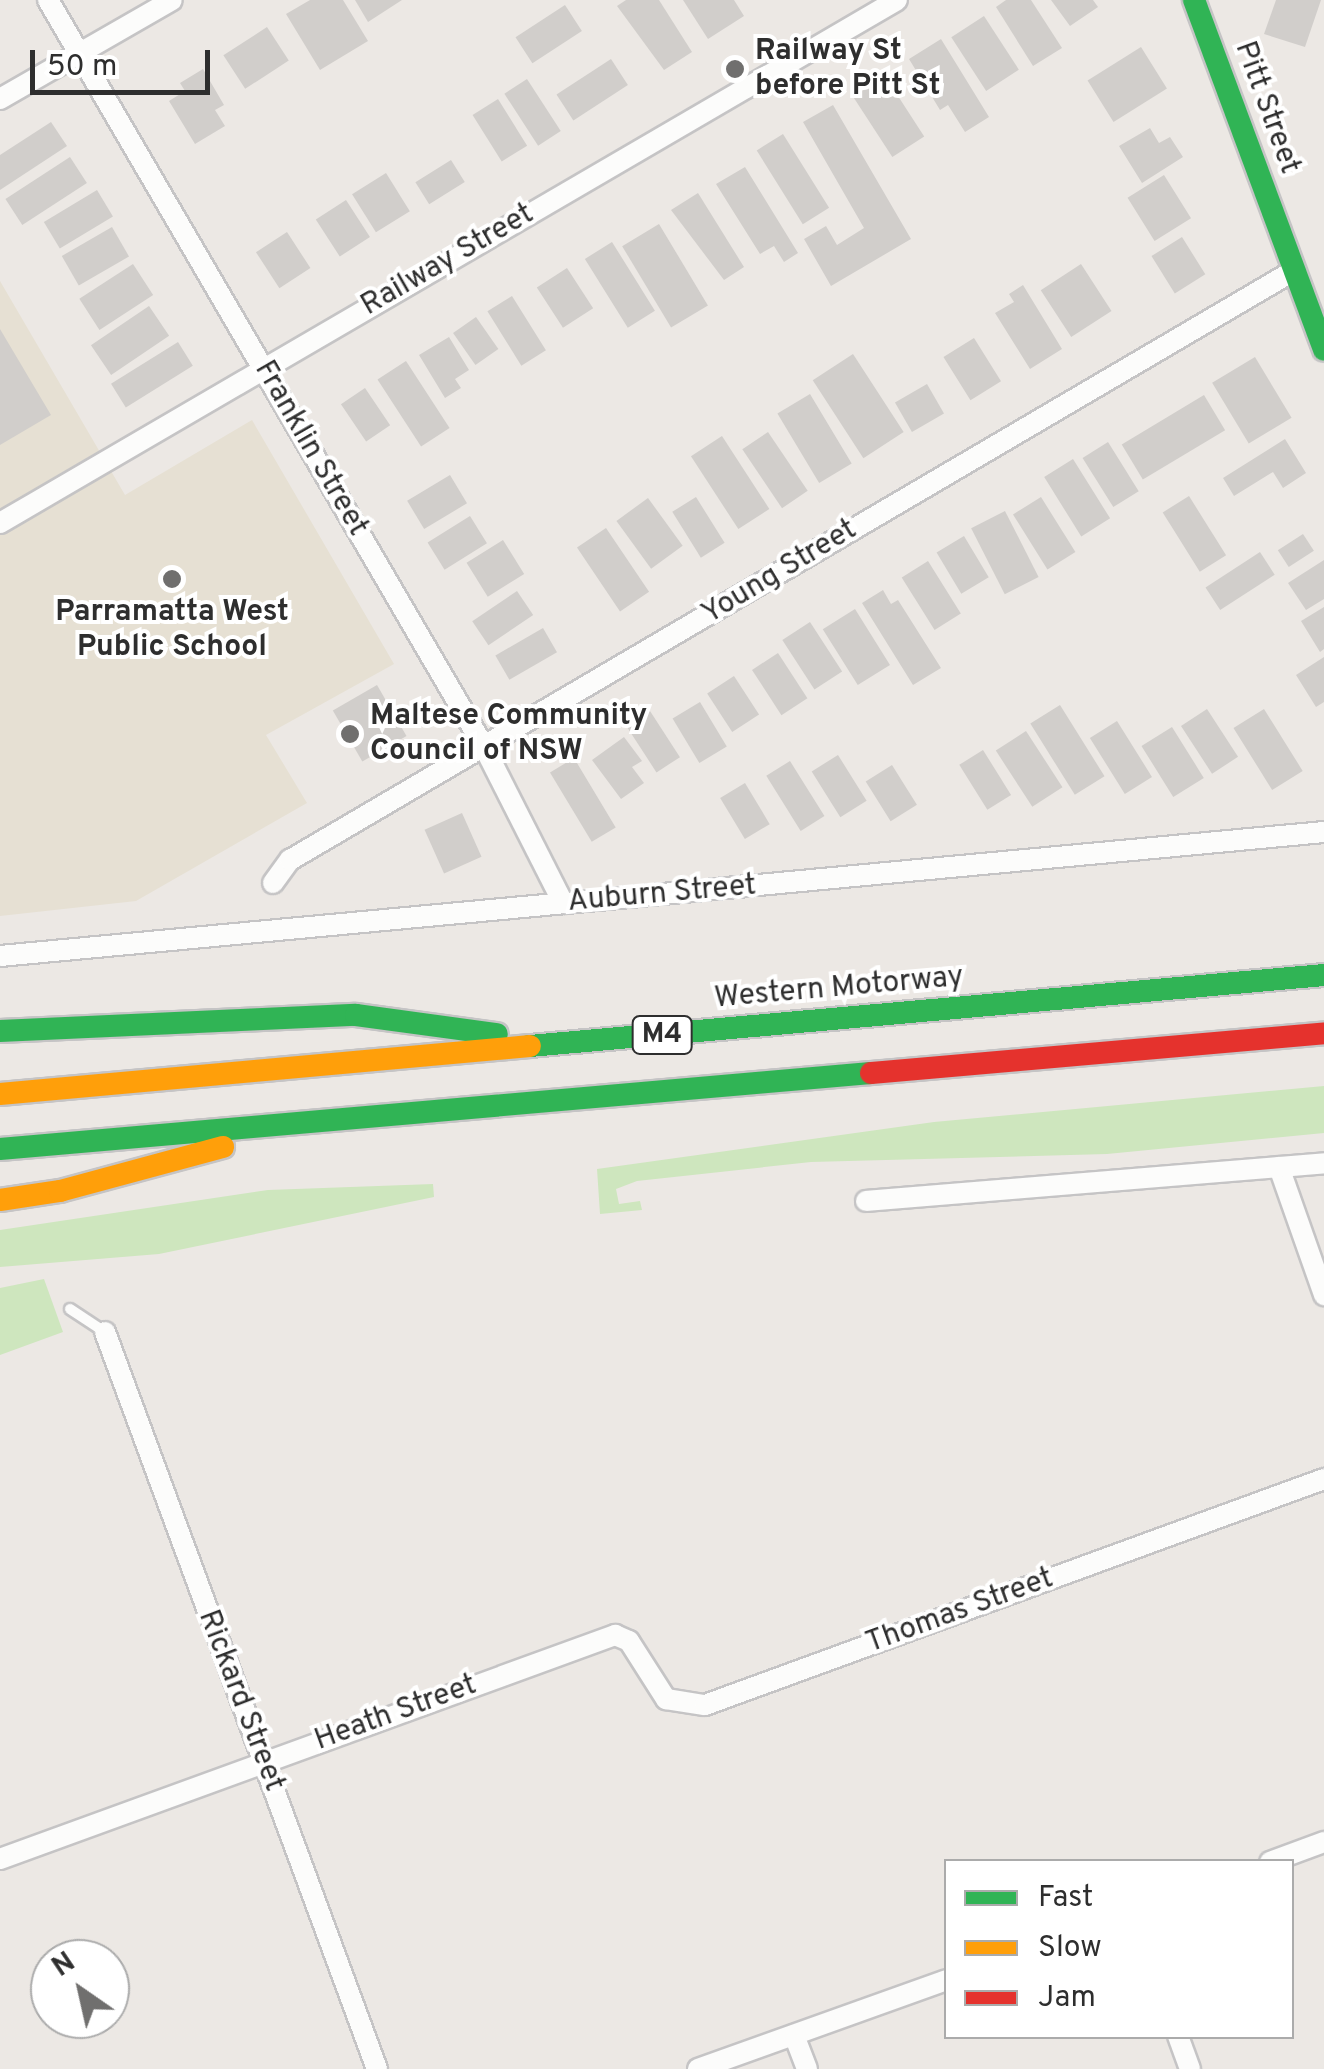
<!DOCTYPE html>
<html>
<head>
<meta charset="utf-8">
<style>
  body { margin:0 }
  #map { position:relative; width:1324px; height:2069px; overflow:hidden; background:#ece8e4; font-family:Overpass,sans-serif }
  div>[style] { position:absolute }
  .education>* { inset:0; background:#e6e0d3 }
  .green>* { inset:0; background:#cee6be }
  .building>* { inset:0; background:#d1cecb; transform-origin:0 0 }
  .roads { filter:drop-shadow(2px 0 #c5c4c5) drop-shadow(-2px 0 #c5c4c5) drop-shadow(0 2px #c5c4c5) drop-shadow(0 -2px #c5c4c5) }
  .lane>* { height:10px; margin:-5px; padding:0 5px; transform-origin:5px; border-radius:5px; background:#fcfcfb }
  .street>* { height:20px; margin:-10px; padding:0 10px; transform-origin:10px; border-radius:10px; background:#fcfcfb }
  .fast>* { height:22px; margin:-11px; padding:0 11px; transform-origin:11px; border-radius:11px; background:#30b455 }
  .slow>* { height:22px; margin:-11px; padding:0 11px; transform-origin:11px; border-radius:11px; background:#ff9f0a }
  .jam>* { height:22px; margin:-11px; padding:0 11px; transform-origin:11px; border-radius:11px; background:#e5322d }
  .dots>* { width:28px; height:28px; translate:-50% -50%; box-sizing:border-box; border:5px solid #fff; border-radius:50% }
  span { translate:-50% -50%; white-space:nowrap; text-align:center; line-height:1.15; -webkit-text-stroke:8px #fff; paint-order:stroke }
  .shield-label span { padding:2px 8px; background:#fff; border:2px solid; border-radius:8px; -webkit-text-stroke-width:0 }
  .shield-label { font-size:28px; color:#2e2e2e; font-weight:700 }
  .poi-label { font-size:30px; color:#2e2e2e; font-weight:700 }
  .left { translate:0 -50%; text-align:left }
  .street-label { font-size:30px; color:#2e2e2e }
  .legend { position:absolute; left:944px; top:1859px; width:350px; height:180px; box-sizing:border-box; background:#fff; border:2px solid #ababab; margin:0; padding:12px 18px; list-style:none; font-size:30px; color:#2e2e2e }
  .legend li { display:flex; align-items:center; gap:20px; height:50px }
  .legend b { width:50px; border:2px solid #ababab }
  .north { position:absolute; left:30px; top:1939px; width:100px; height:100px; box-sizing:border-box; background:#fff; border:2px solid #ababab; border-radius:50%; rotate:326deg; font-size:28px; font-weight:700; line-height:40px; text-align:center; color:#2e2e2e }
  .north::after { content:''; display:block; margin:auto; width:35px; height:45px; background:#706f6e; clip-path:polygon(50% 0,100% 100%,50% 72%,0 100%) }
  .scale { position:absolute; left:30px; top:50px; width:180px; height:45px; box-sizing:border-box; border:5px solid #2e2e2e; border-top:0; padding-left:12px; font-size:30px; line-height:35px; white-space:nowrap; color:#2e2e2e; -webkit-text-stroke:8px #fff; paint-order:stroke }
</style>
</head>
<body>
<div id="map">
  <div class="education">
    <div style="clip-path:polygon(0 281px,125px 495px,252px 420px,394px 664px,266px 735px,307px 803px,136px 901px,0 916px)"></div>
  </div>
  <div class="green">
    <div style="clip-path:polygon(1324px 1086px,1324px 1133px,1107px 1154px,811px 1162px,637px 1181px,616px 1189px,619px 1204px,640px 1201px,642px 1210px,600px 1214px,597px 1169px,934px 1122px)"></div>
    <div style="clip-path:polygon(433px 1184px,434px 1197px,159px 1254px,0 1267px,0 1230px,268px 1190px)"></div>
    <div style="clip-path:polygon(44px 1279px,63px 1332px,0 1355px,0 1288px)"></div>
  </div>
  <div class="building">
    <div style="clip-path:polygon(310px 0,343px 0,368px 41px,320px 70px,286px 14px)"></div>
    <div style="clip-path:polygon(355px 0,402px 0,368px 22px)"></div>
    <div style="clip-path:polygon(626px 0,659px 0,692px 52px,664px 70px,617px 6px)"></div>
    <div style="clip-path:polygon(683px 0,734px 0,744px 16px,708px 39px)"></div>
    <div style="clip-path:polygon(1006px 0,1031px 0,1062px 48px,1033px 66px,996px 7px)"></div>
    <div style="clip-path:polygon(1051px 0,1093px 0,1098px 7px,1070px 26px)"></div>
    <div style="clip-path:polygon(1276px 0,1321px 0,1305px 47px,1264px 34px)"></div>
    <div style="left:565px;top:5px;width:31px;height:59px;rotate:57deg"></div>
    <div style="left:984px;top:16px;width:64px;height:39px;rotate:57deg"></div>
    <div style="left:267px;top:27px;width:40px;height:52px;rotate:57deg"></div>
    <div style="clip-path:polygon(941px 39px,989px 117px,965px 132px,948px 105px,940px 110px,909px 59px)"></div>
    <div style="left:1141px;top:47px;width:49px;height:63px;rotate:58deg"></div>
    <div style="left:611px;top:59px;width:31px;height:65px;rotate:57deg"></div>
    <div style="clip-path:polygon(203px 69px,224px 105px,215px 110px,225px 126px,195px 144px,169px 101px,185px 91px,180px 83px)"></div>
    <div style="left:885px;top:76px;width:72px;height:38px;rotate:57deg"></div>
    <div style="left:527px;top:79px;width:62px;height:27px;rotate:57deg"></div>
    <div style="left:498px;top:99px;width:55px;height:30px;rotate:58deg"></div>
    <div style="clip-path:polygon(833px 105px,911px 239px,831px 286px,804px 239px,826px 226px,837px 245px,864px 228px,803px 122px)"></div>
    <div style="clip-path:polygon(51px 122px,67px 146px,0 190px,0 155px)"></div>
    <div style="clip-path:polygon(1150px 128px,1159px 143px,1170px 137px,1183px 157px,1142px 183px,1119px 146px)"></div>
    <div style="left:783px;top:134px;width:87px;height:31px;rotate:58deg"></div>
    <div style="left:70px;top:157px;width:31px;height:77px;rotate:57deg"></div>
    <div style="left:451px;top:160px;width:26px;height:42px;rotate:58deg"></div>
    <div style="clip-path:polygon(745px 167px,798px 253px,784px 262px,774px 246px,760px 254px,716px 184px)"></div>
    <div style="left:386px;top:173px;width:45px;height:40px;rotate:58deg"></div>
    <div style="left:1164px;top:175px;width:51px;height:43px;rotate:58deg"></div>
    <div style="left:97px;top:190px;width:31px;height:62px;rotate:59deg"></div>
    <div style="clip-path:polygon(698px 193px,744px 267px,724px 280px,671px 210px)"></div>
    <div style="left:346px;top:200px;width:44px;height:36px;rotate:57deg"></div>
    <div style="left:659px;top:224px;width:95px;height:43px;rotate:59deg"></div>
    <div style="left:112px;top:227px;width:34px;height:58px;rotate:60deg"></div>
    <div style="left:287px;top:232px;width:43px;height:37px;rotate:57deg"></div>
    <div style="left:1182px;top:237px;width:44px;height:36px;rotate:58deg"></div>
    <div style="left:612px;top:242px;width:81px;height:32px;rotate:58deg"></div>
    <div style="left:133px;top:264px;width:37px;height:64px;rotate:57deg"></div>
    <div style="left:1081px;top:264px;width:56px;height:48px;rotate:57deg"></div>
    <div style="left:567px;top:268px;width:48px;height:36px;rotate:57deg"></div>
    <div style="clip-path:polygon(1023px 285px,1062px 349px,1030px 369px,995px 313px,1014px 302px,1009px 294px)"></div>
    <div style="left:512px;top:296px;width:64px;height:29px;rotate:58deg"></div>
    <div style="left:149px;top:306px;width:36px;height:70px;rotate:56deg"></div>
    <div style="left:476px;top:317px;width:39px;height:28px;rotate:55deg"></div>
    <div style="clip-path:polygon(0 329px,51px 415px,0 445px)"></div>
    <div style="clip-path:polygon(449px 337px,469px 370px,455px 379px,461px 388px,445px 398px,419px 355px)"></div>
    <div style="left:974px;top:338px;width:51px;height:36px;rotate:58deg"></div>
    <div style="left:178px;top:342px;width:28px;height:79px;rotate:58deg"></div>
    <div style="left:853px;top:354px;width:93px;height:48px;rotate:57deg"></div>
    <div style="left:1255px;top:357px;width:71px;height:50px;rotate:59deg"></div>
    <div style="left:406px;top:361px;width:80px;height:34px;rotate:57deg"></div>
    <div style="left:927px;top:384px;width:34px;height:37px;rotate:60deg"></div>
    <div style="left:365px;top:388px;width:45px;height:29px;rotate:56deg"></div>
    <div style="left:810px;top:394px;width:81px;height:38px;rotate:59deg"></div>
    <div style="left:1204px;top:395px;width:41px;height:96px;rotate:59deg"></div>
    <div style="left:768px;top:432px;width:71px;height:31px;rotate:56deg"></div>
    <div style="left:722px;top:436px;width:87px;height:37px;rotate:57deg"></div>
    <div style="clip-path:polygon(1285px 439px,1306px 473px,1283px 488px,1273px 472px,1234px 496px,1223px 478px)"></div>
    <div style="left:1108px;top:442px;width:58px;height:30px;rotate:58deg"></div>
    <div style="left:1073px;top:459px;width:70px;height:34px;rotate:58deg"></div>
    <div style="left:450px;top:475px;width:33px;height:50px;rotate:59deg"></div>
    <div style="left:1189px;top:496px;width:70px;height:31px;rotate:58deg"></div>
    <div style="left:696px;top:497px;width:54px;height:28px;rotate:58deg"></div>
    <div style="left:1041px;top:497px;width:65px;height:33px;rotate:58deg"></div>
    <div style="left:648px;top:498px;width:59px;height:39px;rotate:54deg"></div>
    <div style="left:1005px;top:511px;width:74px;height:38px;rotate:63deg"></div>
    <div style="left:470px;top:516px;width:32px;height:50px;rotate:58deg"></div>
    <div style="left:606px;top:528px;width:77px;height:35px;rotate:56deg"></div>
    <div style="left:1303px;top:534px;width:20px;height:30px;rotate:57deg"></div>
    <div style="left:964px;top:536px;width:48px;height:32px;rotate:59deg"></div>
    <div style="left:503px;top:540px;width:40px;height:43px;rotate:58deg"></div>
    <div style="left:1260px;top:552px;width:27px;height:65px;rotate:57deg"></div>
    <div style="clip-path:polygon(1324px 560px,1324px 599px,1306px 610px,1288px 583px)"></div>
    <div style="left:928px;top:561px;width:62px;height:31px;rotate:58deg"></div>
    <div style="clip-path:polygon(883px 590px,891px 604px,898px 600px,941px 668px,913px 685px,862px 603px)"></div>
    <div style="left:517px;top:591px;width:29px;height:54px;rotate:56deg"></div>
    <div style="clip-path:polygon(1324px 607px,1324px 649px,1320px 652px,1301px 621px)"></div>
    <div style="left:855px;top:609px;width:66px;height:38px;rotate:58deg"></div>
    <div style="left:810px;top:622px;width:59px;height:33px;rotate:57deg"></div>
    <div style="left:543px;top:628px;width:28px;height:55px;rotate:60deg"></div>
    <div style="left:778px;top:653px;width:54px;height:31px;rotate:57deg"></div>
    <div style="clip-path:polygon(1324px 657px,1324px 702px,1316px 707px,1296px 675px)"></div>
    <div style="left:734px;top:676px;width:46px;height:32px;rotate:57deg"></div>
    <div style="left:377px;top:685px;width:59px;height:51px;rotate:60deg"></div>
    <div style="left:700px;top:702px;width:52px;height:32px;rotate:59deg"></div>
    <div style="left:1060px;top:705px;width:84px;height:35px;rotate:58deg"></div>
    <div style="left:1207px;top:709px;width:57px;height:31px;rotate:57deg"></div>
    <div style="left:1264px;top:709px;width:73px;height:36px;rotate:58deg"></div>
    <div style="left:650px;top:711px;width:55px;height:28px;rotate:57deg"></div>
    <div style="left:1117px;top:721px;width:66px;height:32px;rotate:58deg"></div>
    <div style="left:1172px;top:727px;width:60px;height:36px;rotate:58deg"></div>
    <div style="left:1026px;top:731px;width:67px;height:36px;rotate:57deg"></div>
    <div style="clip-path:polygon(624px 737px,642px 761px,632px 767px,644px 783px,621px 799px,592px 760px)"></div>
    <div style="left:983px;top:750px;width:53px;height:28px;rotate:58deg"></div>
    <div style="left:838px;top:755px;width:54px;height:31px;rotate:58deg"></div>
    <div style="left:574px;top:758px;width:81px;height:28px;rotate:59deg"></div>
    <div style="left:790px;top:761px;width:65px;height:28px;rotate:58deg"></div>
    <div style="left:892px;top:765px;width:47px;height:31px;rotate:58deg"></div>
    <div style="left:745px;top:783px;width:48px;height:29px;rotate:59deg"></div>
    <div style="left:462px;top:813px;width:48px;height:41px;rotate:66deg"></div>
  </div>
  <div class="roads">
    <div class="lane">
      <div style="left:70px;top:1309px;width:42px;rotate:33.3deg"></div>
    </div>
    <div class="street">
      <div style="left:48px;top:0;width:865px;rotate:59.73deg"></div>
      <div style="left:484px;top:747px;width:175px;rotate:63.1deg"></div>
      <div style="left:0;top:99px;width:198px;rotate:-29.9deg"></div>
      <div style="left:0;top:523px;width:1038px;rotate:-30.24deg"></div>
      <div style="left:273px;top:883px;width:29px;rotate:-54deg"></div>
      <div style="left:290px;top:860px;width:1165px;rotate:-30.42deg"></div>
      <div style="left:0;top:956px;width:1330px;rotate:-5.35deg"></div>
      <div style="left:1279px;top:1167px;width:136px;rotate:70.6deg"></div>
      <div style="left:866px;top:1201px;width:460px;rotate:-4.7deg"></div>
      <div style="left:105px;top:1332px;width:786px;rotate:69.74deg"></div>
      <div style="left:0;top:1859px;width:655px;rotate:-20.01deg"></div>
      <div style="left:615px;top:1635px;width:15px;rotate:23deg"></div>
      <div style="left:629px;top:1641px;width:69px;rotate:57.5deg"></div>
      <div style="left:666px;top:1699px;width:39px;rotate:9deg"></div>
      <div style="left:705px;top:1705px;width:659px;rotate:-20.06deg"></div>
      <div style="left:1270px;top:1862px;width:58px;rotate:-20.3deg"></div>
      <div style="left:794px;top:2035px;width:36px;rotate:69deg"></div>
      <div style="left:1178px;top:2036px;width:35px;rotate:70deg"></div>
      <div style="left:698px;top:2069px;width:263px;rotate:-19.7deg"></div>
    </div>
    <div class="fast">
      <div style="left:1194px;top:0;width:373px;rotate:69.6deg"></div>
      <div style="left:0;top:1031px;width:356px;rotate:-2.6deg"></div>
      <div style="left:356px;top:1015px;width:142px;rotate:7.7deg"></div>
      <div style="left:530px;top:1046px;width:797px;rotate:-5.11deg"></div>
      <div style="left:0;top:1149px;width:874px;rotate:-4.99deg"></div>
    </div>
    <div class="slow">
      <div style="left:0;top:1094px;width:532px;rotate:-5.17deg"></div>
      <div style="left:0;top:1200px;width:61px;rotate:-8.5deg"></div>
      <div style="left:60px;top:1191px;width:169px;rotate:-15.1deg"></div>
    </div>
    <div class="jam">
      <div style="left:871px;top:1073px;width:455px;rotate:-5deg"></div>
    </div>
  </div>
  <div class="dots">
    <div style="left:735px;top:69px;background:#706f6e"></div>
    <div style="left:172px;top:579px;background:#706f6e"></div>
    <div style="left:350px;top:734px;background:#706f6e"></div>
  </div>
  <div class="shield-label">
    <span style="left:662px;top:1035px">M4</span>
  </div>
  <div class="poi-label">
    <span class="left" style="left:755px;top:69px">Railway St<br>before Pitt St</span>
    <span style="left:172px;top:630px">Parramatta West<br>Public School</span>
    <span class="left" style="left:370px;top:734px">Maltese Community<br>Council of NSW</span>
  </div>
  <div class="street-label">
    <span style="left:1266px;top:108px;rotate:70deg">Pitt Street</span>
    <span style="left:448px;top:261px;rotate:-30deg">Railway Street</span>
    <span style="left:310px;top:449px;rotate:60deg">Franklin Street</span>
    <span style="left:780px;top:573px;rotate:-31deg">Young Street</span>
    <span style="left:662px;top:895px;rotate:-5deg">Auburn Street</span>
    <span style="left:839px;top:989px;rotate:-5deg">Western Motorway</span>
    <span style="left:960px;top:1612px;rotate:-20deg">Thomas Street</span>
    <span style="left:240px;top:1701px;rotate:69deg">Rickard Street</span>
    <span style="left:396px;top:1714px;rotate:-20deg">Heath Street</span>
  </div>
  <ul class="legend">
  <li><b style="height:12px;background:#30b455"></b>Fast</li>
  <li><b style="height:12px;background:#ff9f0a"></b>Slow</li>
  <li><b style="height:12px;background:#e5322d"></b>Jam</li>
  </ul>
  <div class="north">N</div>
  <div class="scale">50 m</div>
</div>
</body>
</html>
